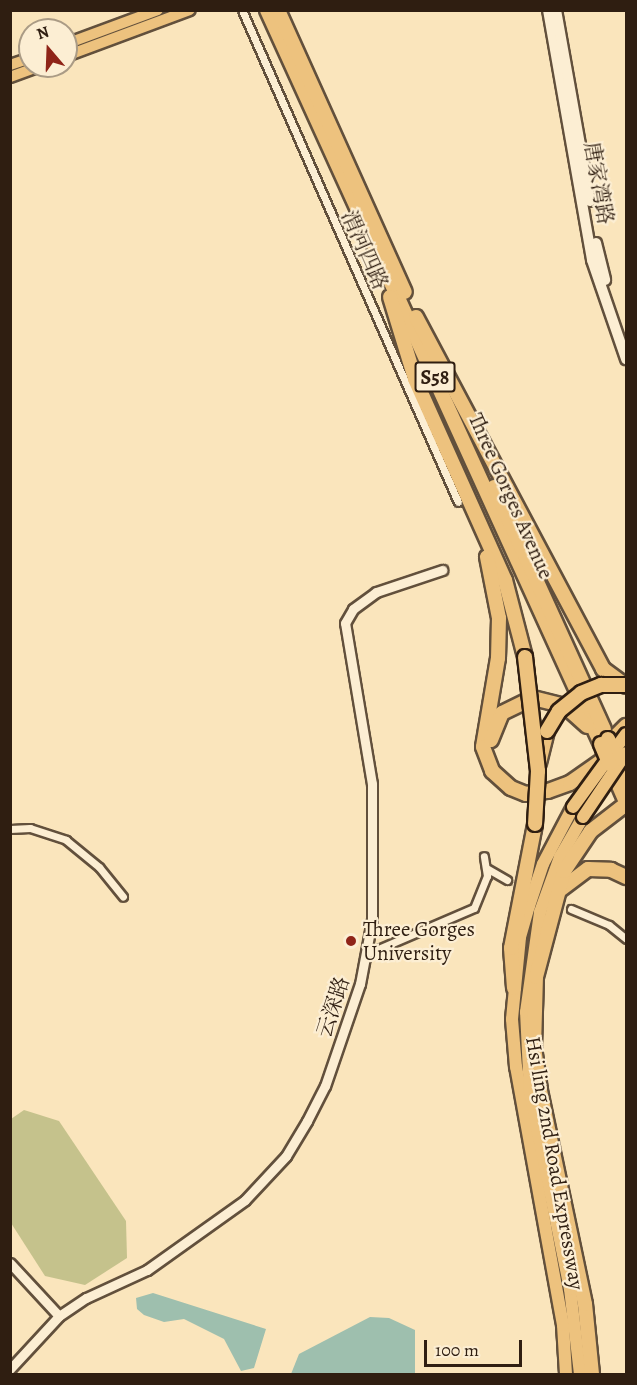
<!DOCTYPE html>
<html>
<head>
<meta charset="utf-8">
<style>
  body { margin:0 }
  #map { position:relative; width:637px; height:1385px; overflow:hidden; background:#fae5bc; font-family:Alegreya,"Noto Serif SC",serif }
  div>[style] { position:absolute }
  .green>* { inset:0; background:#c5c28c }
  .water>* { inset:0; background:#9ebfae }
  .minor-tunnel>* { height:7px; margin-top:-3.5px; transform-origin:0; background:repeating-linear-gradient(90deg,#d1bd9a 0 7px,transparent 0 10.5px) }
  .roads { filter:drop-shadow(2px 0 #62503c) drop-shadow(-2px 0 #62503c) drop-shadow(0 2px #62503c) drop-shadow(0 -2px #62503c) }
  .minor>* { height:7px; margin:-3.5px; padding:0 3.5px; transform-origin:3.5px; border-radius:3.5px; background:#fceed3 }
  .tertiary>* { height:9px; margin:-4.5px; padding:0 4.5px; transform-origin:4.5px; border-radius:4.5px; background:#fceed3 }
  .secondary>* { height:10px; margin:-5px; padding:0 5px; transform-origin:5px; border-radius:5px; background:#fceed3 }
  .primary>* { height:10px; margin:-5px; padding:0 5px; transform-origin:5px; border-radius:5px; background:#edc27e }
  .trunk>* { height:12px; margin:-6px; padding:0 6px; transform-origin:6px; border-radius:6px; background:#edc27e }
  .motorway>* { height:14px; margin:-7px; padding:0 7px; transform-origin:7px; border-radius:7px; background:#edc27e }
  .bridges { filter:drop-shadow(2px 0 #2f1e11) drop-shadow(-2px 0 #2f1e11) drop-shadow(0 2px #2f1e11) drop-shadow(0 -2px #2f1e11) }
  .trunk-bridge>* { height:12px; margin:-6px; padding:0 6px; transform-origin:6px; border-radius:6px; background:#edc27e }
  .motorway-bridge>* { height:14px; margin:-7px; padding:0 7px; transform-origin:7px; border-radius:7px; background:#edc27e }
  .dots>* { width:16px; height:16px; translate:-50% -50%; box-sizing:border-box; border:3px solid #fceed3; border-radius:50% }
  span { translate:-50% -50%; white-space:nowrap; text-align:center; line-height:1.15; -webkit-text-stroke:4.5px #fceed3; paint-order:stroke }
  .shield-label span { padding:2px 4px; background:#fceed3; border:2px solid; border-radius:4px; -webkit-text-stroke-width:0 }
  .shield-label { font-size:20px; color:#2f1e11; font-weight:700 }
  .street-label { font-size:21px; color:#2f1e11 }
  .poi-label { font-size:21px; color:#2f1e11 }
  .left { translate:0 -50%; text-align:left }
  .frame { position:absolute; inset:0; border:12px solid #2f1e11; pointer-events:none }
  .north { position:absolute; left:18px; top:18px; width:60px; height:60px; box-sizing:border-box; background:#fceed3; border:2px solid #aa9b85; border-radius:50%; rotate:341deg; font-size:16px; font-weight:700; line-height:24px; text-align:center; color:#2f1e11 }
  .north::after { content:''; display:block; margin:auto; width:21px; height:27px; background:#8f2418; clip-path:polygon(50% 0,100% 100%,50% 72%,0 100%) }
  .scale { position:absolute; left:424px; top:1340px; width:98px; height:27px; box-sizing:border-box; border:3px solid #2f1e11; border-top:0; padding-left:8px; font-size:18px; line-height:21px; white-space:nowrap; color:#2f1e11; -webkit-text-stroke:4px #fceed3; paint-order:stroke }
</style>
</head>
<body>
<div id="map">
  <div class="green">
    <div style="clip-path:polygon(24px 1110px,59px 1121px,126px 1221px,127px 1258px,85px 1285px,45px 1276px,11px 1223px,11px 1119px)"></div>
  </div>
  <div class="water">
    <div style="clip-path:polygon(153px 1293px,266px 1329px,254px 1368px,241px 1371px,224px 1339px,184px 1319px,164px 1322px,144px 1315px,137px 1309px,136px 1298px)"></div>
    <div style="clip-path:polygon(370px 1317px,389px 1318px,415px 1330px,415px 1374px,291px 1374px,299px 1354px)"></div>
  </div>
  <div class="minor-tunnel">
    <div style="left:507px;top:880px;width:18px;rotate:22deg"></div>
  </div>
  <div class="roads">
    <div class="minor">
      <div style="left:242px;top:10px;width:537px;rotate:66.3deg"></div>
      <div style="left:10px;top:829px;width:20px;rotate:-3deg"></div>
      <div style="left:30px;top:828px;width:38px;rotate:18deg"></div>
      <div style="left:66px;top:840px;width:43px;rotate:39.3deg"></div>
      <div style="left:99px;top:867px;width:38px;rotate:51deg"></div>
      <div style="left:488px;top:869px;width:22px;rotate:30deg"></div>
      <div style="left:571px;top:909px;width:41px;rotate:22.8deg"></div>
      <div style="left:609px;top:925px;width:22px;rotate:39deg"></div>
      <div style="left:369px;top:953px;width:114px;rotate:-23.2deg"></div>
      <div style="left:474px;top:908px;width:35px;rotate:-68deg"></div>
      <div style="left:487px;top:876px;width:20px;rotate:-99deg"></div>
    </div>
    <div class="tertiary">
      <div style="left:10px;top:1263px;width:72px;rotate:47.2deg"></div>
      <div style="left:10px;top:1369px;width:72px;rotate:-47.2deg"></div>
      <div style="left:59px;top:1316px;width:32px;rotate:-34deg"></div>
      <div style="left:86px;top:1298px;width:67px;rotate:-24.7deg"></div>
      <div style="left:147px;top:1270px;width:120px;rotate:-35.5deg"></div>
      <div style="left:245px;top:1200px;width:60px;rotate:-47deg"></div>
      <div style="left:286px;top:1156px;width:41px;rotate:-59deg"></div>
      <div style="left:307px;top:1121px;width:39px;rotate:-63deg"></div>
      <div style="left:325px;top:1086px;width:108px;rotate:-71.1deg"></div>
      <div style="left:360px;top:984px;width:65px;rotate:-79.4deg"></div>
      <div style="left:372px;top:920px;width:136px;rotate:-90deg"></div>
      <div style="left:372px;top:784px;width:163px;rotate:-99.5deg"></div>
      <div style="left:345px;top:623px;width:16px;rotate:-60deg"></div>
      <div style="left:353px;top:609px;width:29px;rotate:-36deg"></div>
      <div style="left:376px;top:592px;width:70px;rotate:-18.4deg"></div>
    </div>
    <div class="secondary">
      <div style="left:548px;top:10px;width:254px;rotate:80deg"></div>
      <div style="left:592px;top:260px;width:105px;rotate:71deg"></div>
      <div style="left:556px;top:10px;width:194px;rotate:79.9deg"></div>
      <div style="left:596px;top:243px;width:38px;rotate:76deg"></div>
    </div>
    <div class="primary">
      <div style="left:66px;top:44px;width:98px;rotate:-20.3deg"></div>
      <div style="left:66px;top:56px;width:132px;rotate:-20.4deg"></div>
      <div style="left:10px;top:65px;width:21px;rotate:-19deg"></div>
      <div style="left:10px;top:77px;width:32px;rotate:-20deg"></div>
    </div>
    <div class="trunk">
      <div style="left:566px;top:1374px;width:49px;rotate:-93.5deg"></div>
      <div style="left:563px;top:1325px;width:262px;rotate:-100.3deg"></div>
      <div style="left:516px;top:1067px;width:48px;rotate:-94.8deg"></div>
      <div style="left:512px;top:1019px;width:82px;rotate:-84.4deg"></div>
      <div style="left:520px;top:937px;width:32px;rotate:-74deg"></div>
      <div style="left:529px;top:906px;width:44px;rotate:-71.6deg"></div>
      <div style="left:543px;top:864px;width:64px;rotate:-62.2deg"></div>
      <div style="left:580px;top:1374px;width:86px;rotate:-96.7deg"></div>
      <div style="left:570px;top:1289px;width:200px;rotate:-101.5deg"></div>
      <div style="left:530px;top:1093px;width:81px;rotate:-92.8deg"></div>
      <div style="left:526px;top:1012px;width:101px;rotate:-82deg"></div>
      <div style="left:540px;top:912px;width:59px;rotate:-70deg"></div>
      <div style="left:560px;top:857px;width:46px;rotate:-60.1deg"></div>
    </div>
    <div class="motorway">
      <div style="left:267px;top:10px;width:806px;rotate:65.53deg"></div>
      <div style="left:278px;top:10px;width:309px;rotate:65.8deg"></div>
      <div style="left:390px;top:297px;width:86px;rotate:73deg"></div>
      <div style="left:415px;top:379px;width:220px;rotate:65.9deg"></div>
      <div style="left:505px;top:580px;width:80px;rotate:75.4deg"></div>
      <div style="left:416px;top:317px;width:399px;rotate:62deg"></div>
      <div style="left:603px;top:669px;width:29px;rotate:36deg"></div>
      <div style="left:494px;top:487px;width:266px;rotate:65.6deg"></div>
      <div style="left:487px;top:557px;width:62px;rotate:78.9deg"></div>
      <div style="left:499px;top:618px;width:40px;rotate:91.4deg"></div>
      <div style="left:498px;top:658px;width:90px;rotate:99.6deg"></div>
      <div style="left:483px;top:747px;width:26px;rotate:69deg"></div>
      <div style="left:492px;top:771px;width:25px;rotate:42deg"></div>
      <div style="left:511px;top:788px;width:16px;rotate:22deg"></div>
      <div style="left:526px;top:794px;width:22px;rotate:-8deg"></div>
      <div style="left:548px;top:791px;width:23px;rotate:-20deg"></div>
      <div style="left:570px;top:783px;width:68px;rotate:-34.9deg"></div>
      <div style="left:491px;top:740px;width:29px;rotate:-68deg"></div>
      <div style="left:502px;top:713px;width:34px;rotate:-26deg"></div>
      <div style="left:533px;top:698px;width:33px;rotate:14deg"></div>
      <div style="left:565px;top:706px;width:30px;rotate:42deg"></div>
      <div style="left:603px;top:749px;width:33px;rotate:-45deg"></div>
      <div style="left:617px;top:759px;width:20px;rotate:63deg"></div>
      <div style="left:539px;top:763px;width:33px;rotate:-76deg"></div>
      <div style="left:609px;top:763px;width:43px;rotate:66.4deg"></div>
      <div style="left:560px;top:890px;width:35px;rotate:-37deg"></div>
      <div style="left:588px;top:869px;width:23px;rotate:2deg"></div>
      <div style="left:611px;top:870px;width:17px;rotate:25deg"></div>
      <div style="left:514px;top:988px;width:40px;rotate:-94.3deg"></div>
      <div style="left:511px;top:948px;width:126px;rotate:-79deg"></div>
      <div style="left:592px;top:1374px;width:70px;rotate:-95.7deg"></div>
      <div style="left:585px;top:1304px;width:219px;rotate:-101.9deg"></div>
      <div style="left:540px;top:1090px;width:43px;rotate:-97.9deg"></div>
      <div style="left:534px;top:1047px;width:70px;rotate:-88.4deg"></div>
      <div style="left:536px;top:977px;width:110px;rotate:-75.2deg"></div>
      <div style="left:564px;top:871px;width:48px;rotate:-56deg"></div>
      <div style="left:591px;top:831px;width:44px;rotate:-37.6deg"></div>
    </div>
  </div>
  <div class="bridges">
    <div class="trunk-bridge">
      <div style="left:573px;top:807px;width:90px;rotate:-54deg"></div>
      <div style="left:583px;top:817px;width:77px;rotate:-56.1deg"></div>
    </div>
    <div class="motorway-bridge">
      <div style="left:525px;top:657px;width:115px;rotate:83.5deg"></div>
      <div style="left:538px;top:771px;width:53px;rotate:93.2deg"></div>
      <div style="left:547px;top:731px;width:23px;rotate:-59deg"></div>
      <div style="left:559px;top:711px;width:28px;rotate:-39deg"></div>
      <div style="left:581px;top:693px;width:22px;rotate:-22deg"></div>
      <div style="left:601px;top:685px;width:25px"></div>
      <div style="left:608px;top:739px;width:22px;rotate:66deg"></div>
      <div style="left:601px;top:744px;width:21px;rotate:67deg"></div>
    </div>
  </div>
  <div class="dots">
    <div style="left:351px;top:941px;background:#8f2418"></div>
  </div>
  <div class="shield-label">
    <span style="left:435px;top:377px">S58</span>
  </div>
  <div class="street-label">
    <span style="left:599px;top:183px;rotate:80deg">唐家湾路</span>
    <span style="left:365px;top:250px;rotate:66deg">渭河四路</span>
    <span style="left:511px;top:496px;rotate:66deg">Three Gorges Avenue</span>
    <span style="left:333px;top:1007px;rotate:-72deg">云深路</span>
    <span style="left:555px;top:1163px;rotate:80deg">Hsi ling 2nd Road Expressway</span>
  </div>
  <div class="poi-label">
    <span class="left" style="left:363px;top:941px">Three Gorges<br>University</span>
  </div>
  <div class="frame"></div>
  <div class="north">N</div>
  <div class="scale">100 m</div>
</div>
</body>
</html>
